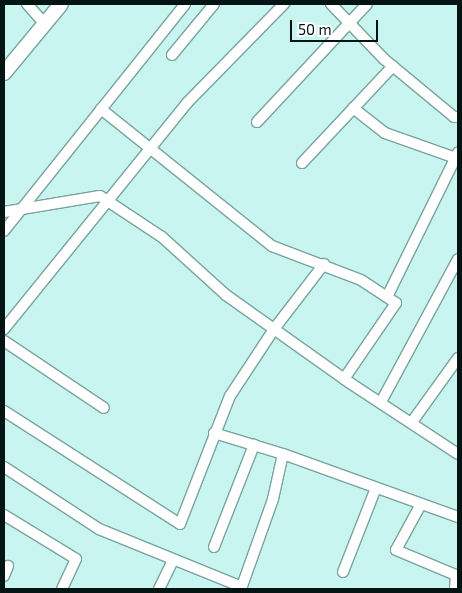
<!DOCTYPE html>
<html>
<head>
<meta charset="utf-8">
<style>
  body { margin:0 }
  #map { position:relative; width:462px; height:593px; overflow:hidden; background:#c9f5f1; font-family:"Exo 2",sans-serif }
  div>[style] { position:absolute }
  .roads { filter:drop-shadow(1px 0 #79a39f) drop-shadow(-1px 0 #79a39f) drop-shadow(0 1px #79a39f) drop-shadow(0 -1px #79a39f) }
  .minor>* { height:10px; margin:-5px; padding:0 5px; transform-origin:5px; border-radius:5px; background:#fff }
  .tertiary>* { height:14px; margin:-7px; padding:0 7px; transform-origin:7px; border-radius:7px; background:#fff }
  span { translate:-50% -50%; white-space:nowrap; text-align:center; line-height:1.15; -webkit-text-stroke:4.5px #fff; paint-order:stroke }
  .frame { position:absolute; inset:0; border:5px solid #041413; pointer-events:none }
  .scale { position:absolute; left:290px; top:20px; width:88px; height:22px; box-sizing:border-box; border:2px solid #041413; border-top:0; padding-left:6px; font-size:15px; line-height:18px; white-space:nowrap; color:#041413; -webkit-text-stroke:4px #fff; paint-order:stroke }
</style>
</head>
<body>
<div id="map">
  <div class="roads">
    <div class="minor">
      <div style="left:27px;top:4px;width:27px;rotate:48deg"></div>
      <div style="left:331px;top:4px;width:76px;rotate:46.1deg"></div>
      <div style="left:384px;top:59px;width:91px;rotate:39.6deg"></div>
      <div style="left:454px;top:117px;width:4px"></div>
      <div style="left:172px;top:55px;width:66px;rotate:-50.5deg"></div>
      <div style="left:353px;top:108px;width:41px;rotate:38deg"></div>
      <div style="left:385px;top:133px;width:75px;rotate:19.4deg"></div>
      <div style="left:101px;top:109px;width:219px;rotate:38.7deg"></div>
      <div style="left:272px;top:246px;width:95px;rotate:20.9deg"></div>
      <div style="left:361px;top:280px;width:42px;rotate:33.3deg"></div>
      <div style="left:396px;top:303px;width:92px;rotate:124.4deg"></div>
      <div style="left:257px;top:122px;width:161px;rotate:-47deg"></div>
      <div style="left:302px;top:163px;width:133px;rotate:-46.8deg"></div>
      <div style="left:4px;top:212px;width:97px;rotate:-9.5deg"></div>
      <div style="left:100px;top:196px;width:74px;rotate:33.5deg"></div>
      <div style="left:162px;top:237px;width:86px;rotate:42.2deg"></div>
      <div style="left:226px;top:295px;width:152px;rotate:35.4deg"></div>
      <div style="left:350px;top:383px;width:129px;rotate:33.3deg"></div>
      <div style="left:4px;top:231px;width:290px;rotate:-51.4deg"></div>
      <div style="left:387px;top:297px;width:161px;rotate:-63.8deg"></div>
      <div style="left:4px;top:329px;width:291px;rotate:-51deg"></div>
      <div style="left:187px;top:103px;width:139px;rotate:-45.6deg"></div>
      <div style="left:4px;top:341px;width:120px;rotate:33.8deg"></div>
      <div style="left:381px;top:402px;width:162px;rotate:-61.7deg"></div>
      <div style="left:4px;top:411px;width:209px;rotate:32.7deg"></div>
      <div style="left:180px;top:524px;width:137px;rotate:-68.7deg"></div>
      <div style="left:230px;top:396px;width:80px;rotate:-56.7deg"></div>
      <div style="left:274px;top:329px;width:82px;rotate:-52.4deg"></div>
      <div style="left:412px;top:422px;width:79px;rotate:-54.3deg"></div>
      <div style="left:214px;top:433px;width:72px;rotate:16.9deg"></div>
      <div style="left:283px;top:454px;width:186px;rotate:19.8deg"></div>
      <div style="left:4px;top:467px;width:113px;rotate:33.1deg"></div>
      <div style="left:99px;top:529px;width:154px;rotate:22.1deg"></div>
      <div style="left:421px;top:504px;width:52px;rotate:118.5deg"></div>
      <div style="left:396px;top:550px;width:67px;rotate:22.8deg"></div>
      <div style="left:4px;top:515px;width:84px;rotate:31.4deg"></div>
      <div style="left:76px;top:559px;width:33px;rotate:115deg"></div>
      <div style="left:214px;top:547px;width:110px;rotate:-68.6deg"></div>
      <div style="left:343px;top:572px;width:90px;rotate:-68.6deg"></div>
      <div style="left:4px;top:576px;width:11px;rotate:-68deg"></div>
      <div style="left:159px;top:589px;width:32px;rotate:-64deg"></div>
      <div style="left:241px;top:589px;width:96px;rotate:-70.4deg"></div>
      <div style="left:273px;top:499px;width:46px;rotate:-77.5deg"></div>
      <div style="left:455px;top:589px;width:14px;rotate:-86deg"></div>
    </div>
    <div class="tertiary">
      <div style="left:4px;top:73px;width:89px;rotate:-50.4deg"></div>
    </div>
  </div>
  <div class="frame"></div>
  <div class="scale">50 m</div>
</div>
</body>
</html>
